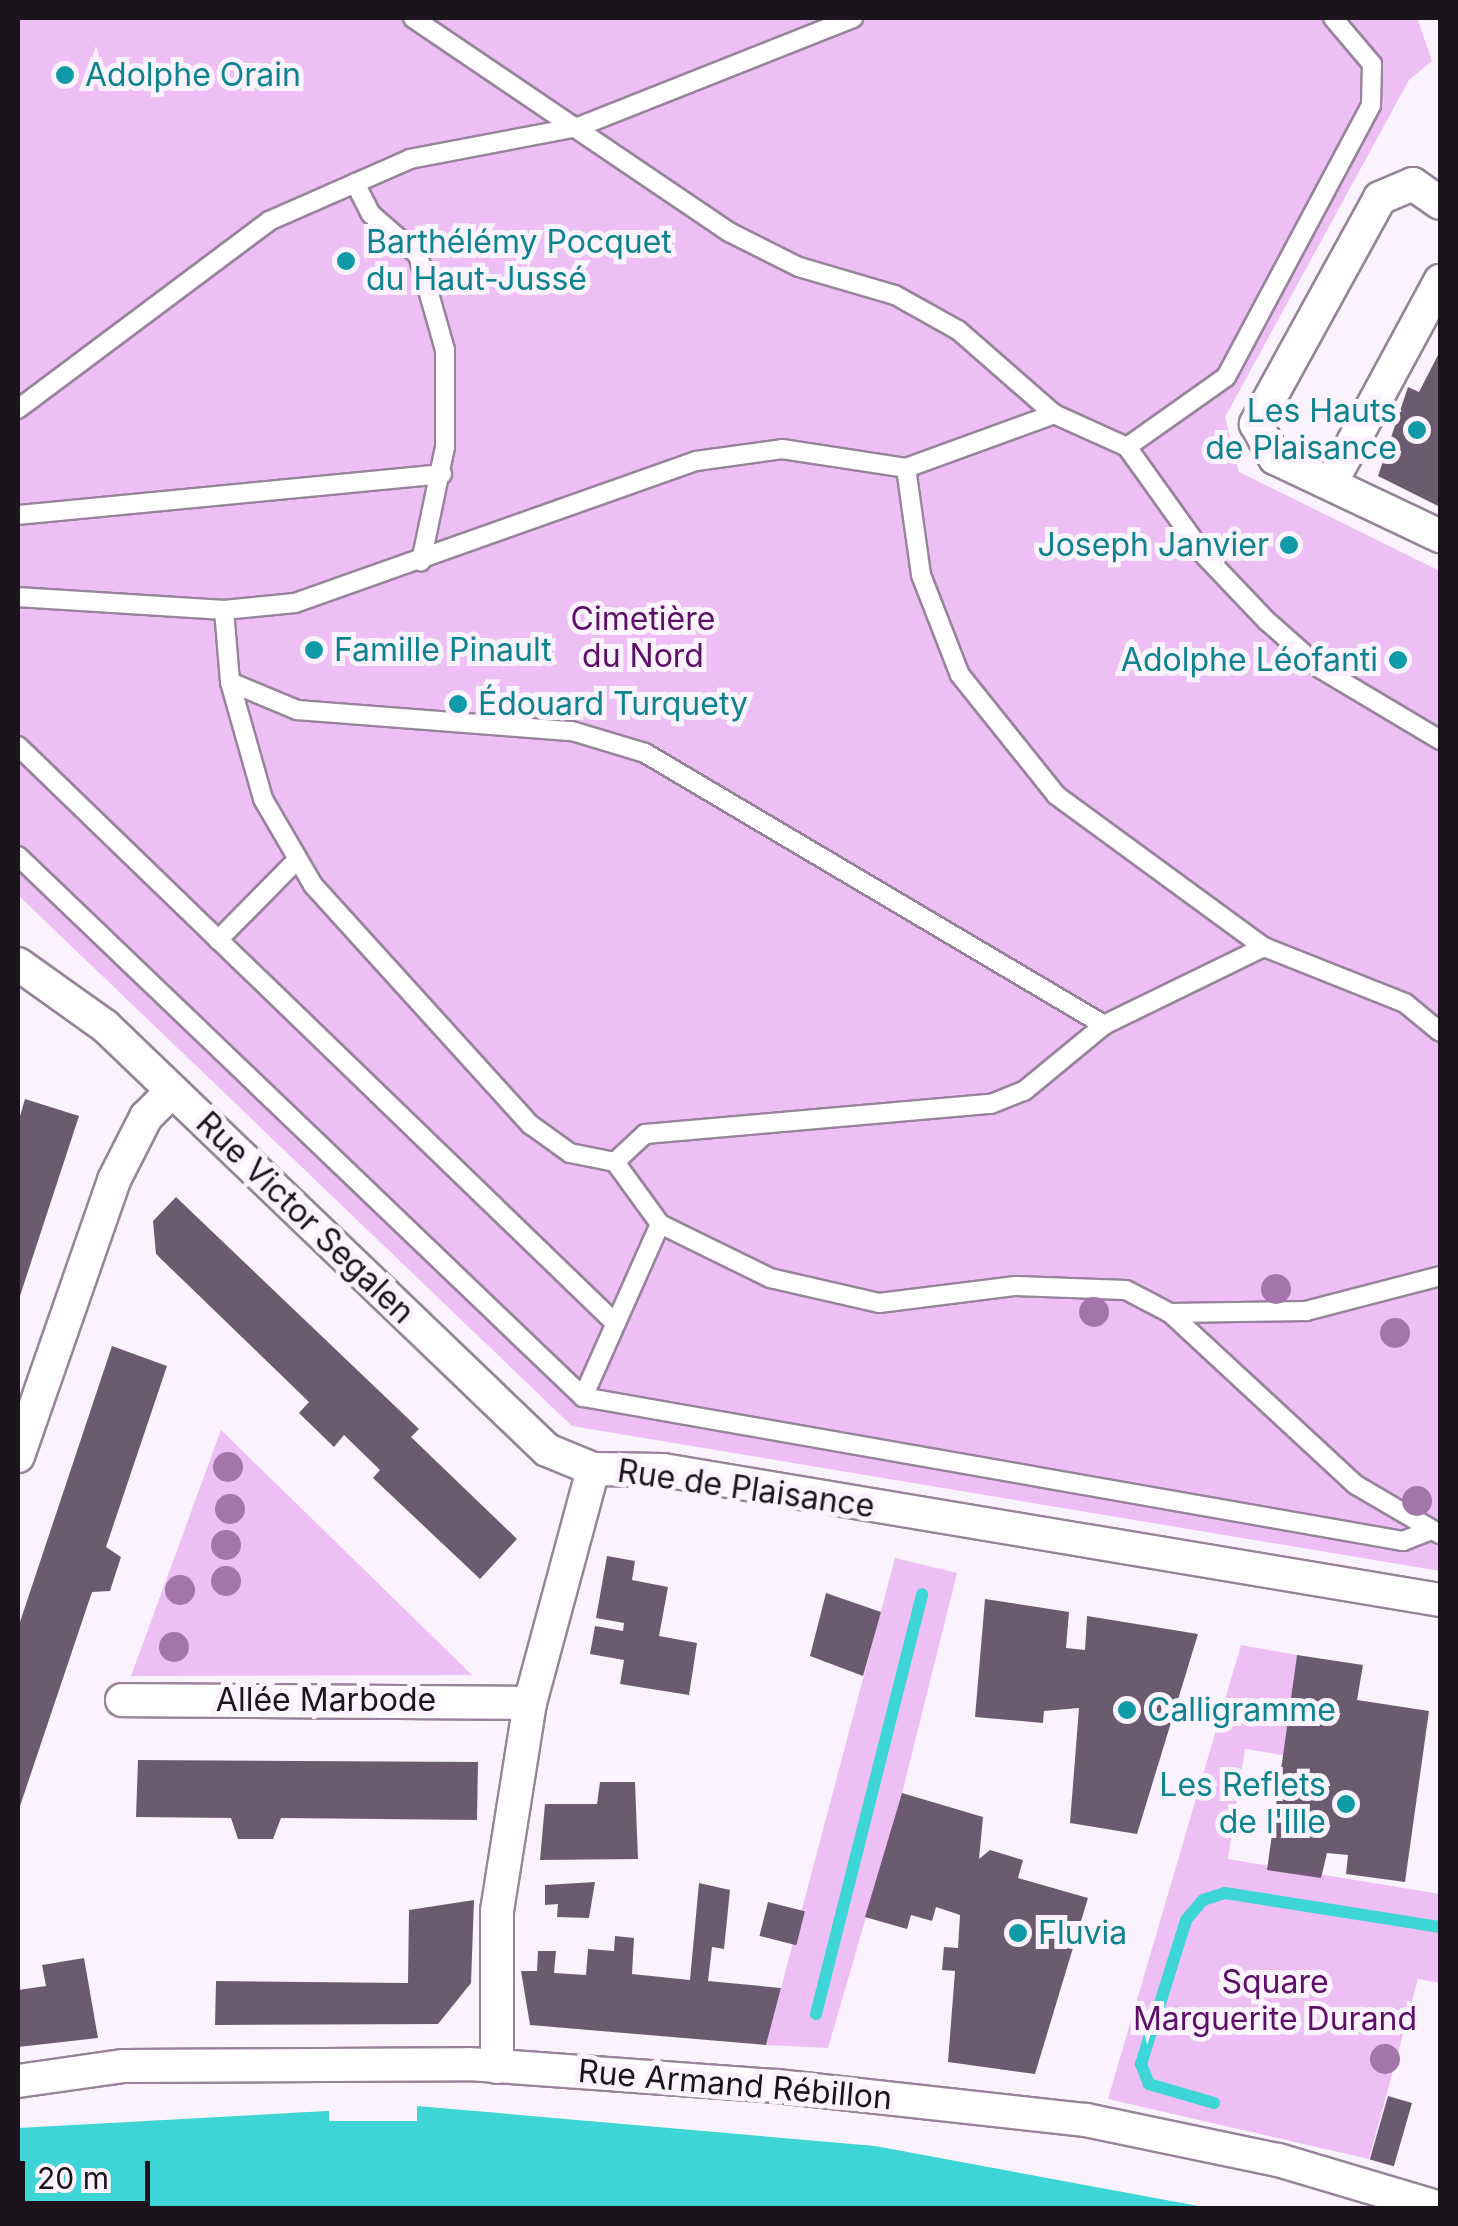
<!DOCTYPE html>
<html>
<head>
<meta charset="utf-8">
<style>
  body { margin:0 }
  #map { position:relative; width:1458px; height:2226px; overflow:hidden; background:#faf2fc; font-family:Inter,sans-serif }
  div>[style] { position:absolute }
  .green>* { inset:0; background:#edbff5 }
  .water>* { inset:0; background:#3dd5d6 }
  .pier>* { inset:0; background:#faf2fc; transform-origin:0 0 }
  .stream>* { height:12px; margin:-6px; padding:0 6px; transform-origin:6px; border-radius:6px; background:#3dd5d6 }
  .building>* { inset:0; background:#6c5b70; transform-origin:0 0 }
  .roads { filter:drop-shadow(2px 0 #97849b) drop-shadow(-2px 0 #97849b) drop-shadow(0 2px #97849b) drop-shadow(0 -2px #97849b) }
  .lane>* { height:18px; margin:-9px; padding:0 9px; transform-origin:9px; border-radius:9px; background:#fff }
  .street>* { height:32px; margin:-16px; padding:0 16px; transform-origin:16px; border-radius:16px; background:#fff }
  .trees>* { width:30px; height:30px; margin:-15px; border-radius:50%; background:#a375ab }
  .dots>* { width:28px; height:28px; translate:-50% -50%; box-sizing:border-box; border:5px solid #faf2fc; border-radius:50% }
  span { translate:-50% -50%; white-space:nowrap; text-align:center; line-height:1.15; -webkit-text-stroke:10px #faf2fc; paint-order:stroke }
  .culture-label { font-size:32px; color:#0d838f }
  .left { translate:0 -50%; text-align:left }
  .right { translate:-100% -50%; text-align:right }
  .park-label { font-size:32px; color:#5c0e69 }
  .street-label { font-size:32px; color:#1b141c }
  .frame { position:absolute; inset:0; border:20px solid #1b141c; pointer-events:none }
  .scale { position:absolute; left:20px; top:2161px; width:130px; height:45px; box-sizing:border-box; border:5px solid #1b141c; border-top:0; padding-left:12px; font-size:30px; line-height:35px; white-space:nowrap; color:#1b141c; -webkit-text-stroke:8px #faf2fc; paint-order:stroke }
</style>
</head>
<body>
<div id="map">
  <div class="green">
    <div style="clip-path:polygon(18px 18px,1417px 18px,1432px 61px,1409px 80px,1225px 417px,1239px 472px,1440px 571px,1440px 1571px,572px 1426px,18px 895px)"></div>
    <div style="clip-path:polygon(221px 1430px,472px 1675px,131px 1676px)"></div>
    <div style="clip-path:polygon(895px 1558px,957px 1573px,902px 1793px,828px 2048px,766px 2045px)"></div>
    <div style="clip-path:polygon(1241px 1645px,1297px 1655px,1283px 1755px,1245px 1749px,1228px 1859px,1440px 1894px,1440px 1983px,1418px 1979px,1369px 2159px,1108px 2099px)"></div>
  </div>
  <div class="water">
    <div style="clip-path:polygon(417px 2106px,875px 2146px,1209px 2208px,18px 2208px,18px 2128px)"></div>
  </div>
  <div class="pier">
    <div style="left:329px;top:2106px;width:88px;height:15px"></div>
  </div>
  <div class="stream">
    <div style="left:816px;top:2014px;width:433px;rotate:-75.8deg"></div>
    <div style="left:1214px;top:2103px;width:68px;rotate:-163.7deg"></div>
    <div style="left:1149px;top:2084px;width:22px;rotate:-112deg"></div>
    <div style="left:1141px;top:2064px;width:151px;rotate:-72.6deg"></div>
    <div style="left:1186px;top:1920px;width:26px;rotate:-50deg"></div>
    <div style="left:1203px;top:1900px;width:23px;rotate:-18deg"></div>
    <div style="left:1225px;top:1893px;width:218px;rotate:9deg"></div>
  </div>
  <div class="building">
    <div style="clip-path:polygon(1440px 351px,1440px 507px,1378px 476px,1408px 387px,1419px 392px)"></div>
    <div style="clip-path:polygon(25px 1099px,79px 1116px,18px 1302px,18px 1123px)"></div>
    <div style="clip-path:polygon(176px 1197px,419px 1429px,411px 1437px,517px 1539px,480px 1579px,373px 1478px,380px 1470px,344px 1435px,334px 1447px,299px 1413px,309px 1402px,156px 1254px,153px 1221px)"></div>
    <div style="clip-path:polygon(112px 1346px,167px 1366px,106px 1547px,121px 1557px,110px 1591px,92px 1592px,18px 1812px,18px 1628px)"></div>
    <div style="clip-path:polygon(607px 1556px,635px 1561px,632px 1580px,668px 1587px,659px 1636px,697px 1643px,689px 1695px,620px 1684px,624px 1660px,590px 1654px,595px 1626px,623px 1631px,624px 1623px,596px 1618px)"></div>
    <div style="clip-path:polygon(826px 1593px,881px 1612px,863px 1676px,810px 1656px)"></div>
    <div style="clip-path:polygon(985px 1599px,1069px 1612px,1066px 1648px,1085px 1650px,1087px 1616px,1198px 1634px,1137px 1834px,1070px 1823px,1079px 1708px,1044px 1711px,1043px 1723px,975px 1717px)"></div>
    <div style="clip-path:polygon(1297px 1655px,1363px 1665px,1357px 1700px,1429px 1711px,1405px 1882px,1346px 1874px,1348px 1855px,1327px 1853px,1321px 1878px,1267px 1870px)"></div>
    <div style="clip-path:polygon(138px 1760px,478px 1762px,477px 1820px,281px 1818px,273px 1839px,238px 1839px,231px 1818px,136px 1817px)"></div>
    <div style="clip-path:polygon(600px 1782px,635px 1782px,638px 1859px,540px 1860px,545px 1804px,597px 1804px)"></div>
    <div style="clip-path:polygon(902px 1793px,983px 1817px,979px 1859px,990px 1850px,1023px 1860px,1018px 1878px,1088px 1898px,1035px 2074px,948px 2062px,955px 1971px,942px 1970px,944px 1947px,958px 1948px,960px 1915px,936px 1907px,932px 1921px,911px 1915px,907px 1929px,865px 1917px)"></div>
    <div style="clip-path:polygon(595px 1882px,589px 1918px,557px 1917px,558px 1904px,545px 1905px,545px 1885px)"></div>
    <div style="clip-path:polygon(699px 1883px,730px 1890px,724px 1949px,712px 1947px,708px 1981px,781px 1988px,766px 2045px,530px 2025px,521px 1971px,537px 1971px,538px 1951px,556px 1951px,554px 1973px,586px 1975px,588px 1949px,614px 1951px,615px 1936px,634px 1938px,632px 1974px,690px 1980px)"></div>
    <div style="clip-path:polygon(474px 1900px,471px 1983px,438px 2024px,215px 2025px,216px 1981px,408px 1983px,409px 1910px)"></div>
    <div style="left:768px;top:1902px;width:38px;height:35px;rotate:14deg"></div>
    <div style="clip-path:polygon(84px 1958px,98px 2038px,18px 2047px,18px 1990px,46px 1986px,42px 1965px)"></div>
    <div style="left:1388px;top:2096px;width:25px;height:66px;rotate:16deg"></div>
  </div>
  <div class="roads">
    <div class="lane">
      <div style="left:413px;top:18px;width:382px;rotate:34.1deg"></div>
      <div style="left:729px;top:232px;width:78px;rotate:26.6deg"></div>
      <div style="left:799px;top:267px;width:100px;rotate:16.3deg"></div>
      <div style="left:895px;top:295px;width:72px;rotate:29.1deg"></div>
      <div style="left:958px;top:330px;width:128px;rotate:41.2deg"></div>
      <div style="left:1054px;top:414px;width:80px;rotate:24.3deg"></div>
      <div style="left:1127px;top:447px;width:134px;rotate:54.4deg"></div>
      <div style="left:1205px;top:556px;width:90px;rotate:46.4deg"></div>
      <div style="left:1267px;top:621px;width:72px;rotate:41.6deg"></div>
      <div style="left:1321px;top:669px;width:139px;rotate:30.8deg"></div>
      <div style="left:355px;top:183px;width:35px;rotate:63deg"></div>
      <div style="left:371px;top:214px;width:62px;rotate:41.1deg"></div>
      <div style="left:418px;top:255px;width:99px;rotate:74.1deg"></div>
      <div style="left:445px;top:350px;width:97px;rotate:90deg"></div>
      <div style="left:445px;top:447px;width:117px;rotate:101.8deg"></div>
      <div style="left:18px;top:409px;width:314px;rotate:-36.8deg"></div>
      <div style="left:269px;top:221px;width:154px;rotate:-23.7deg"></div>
      <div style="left:410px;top:159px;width:171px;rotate:-10.8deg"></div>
      <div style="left:578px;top:127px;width:296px;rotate:-21.6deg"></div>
      <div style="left:1127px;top:447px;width:121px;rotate:-35.3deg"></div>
      <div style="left:1226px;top:377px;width:308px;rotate:-61.9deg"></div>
      <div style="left:1371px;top:105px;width:41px;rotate:-88.6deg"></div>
      <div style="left:1372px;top:64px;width:60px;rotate:-130.3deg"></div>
      <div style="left:906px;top:468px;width:108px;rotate:82deg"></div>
      <div style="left:921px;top:575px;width:107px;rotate:68.7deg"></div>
      <div style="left:960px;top:675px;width:154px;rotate:51.3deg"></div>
      <div style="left:1056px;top:795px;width:258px;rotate:36.2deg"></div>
      <div style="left:1264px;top:947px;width:152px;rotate:21.7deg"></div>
      <div style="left:1405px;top:1003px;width:45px;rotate:39.6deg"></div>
      <div style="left:18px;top:515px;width:426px;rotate:-5.5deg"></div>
      <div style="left:18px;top:597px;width:206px;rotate:3.6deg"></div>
      <div style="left:224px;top:610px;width:72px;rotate:85.2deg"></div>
      <div style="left:230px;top:682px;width:73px;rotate:22.7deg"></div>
      <div style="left:297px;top:710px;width:276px;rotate:4.4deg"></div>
      <div style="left:572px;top:731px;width:76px;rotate:16.8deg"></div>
      <div style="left:645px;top:753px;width:534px;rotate:30.65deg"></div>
      <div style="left:224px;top:610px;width:71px;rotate:-5.6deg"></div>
      <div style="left:295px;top:603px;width:425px;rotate:-19.5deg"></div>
      <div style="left:696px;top:461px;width:87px;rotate:-7.9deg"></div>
      <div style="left:782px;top:449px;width:125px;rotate:8.7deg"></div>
      <div style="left:906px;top:468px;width:158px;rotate:-20deg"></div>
      <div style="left:230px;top:682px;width:122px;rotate:74.2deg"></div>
      <div style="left:263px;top:799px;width:99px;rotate:59.8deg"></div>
      <div style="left:313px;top:885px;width:324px;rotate:47.8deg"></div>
      <div style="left:531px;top:1125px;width:48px;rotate:35.7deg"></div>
      <div style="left:570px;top:1153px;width:46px;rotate:11.3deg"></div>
      <div style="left:615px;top:1162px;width:77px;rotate:54deg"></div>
      <div style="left:660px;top:1224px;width:123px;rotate:26.1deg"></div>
      <div style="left:770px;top:1278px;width:112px;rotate:12.9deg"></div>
      <div style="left:879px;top:1303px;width:138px;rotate:-7.1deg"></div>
      <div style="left:1016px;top:1286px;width:110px;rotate:2.1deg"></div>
      <div style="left:1126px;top:1290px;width:50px;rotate:27.6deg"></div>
      <div style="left:1170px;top:1313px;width:253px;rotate:42.8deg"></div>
      <div style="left:1356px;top:1485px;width:97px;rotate:30.3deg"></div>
      <div style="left:18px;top:746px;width:826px;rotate:44.02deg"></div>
      <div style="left:18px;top:856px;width:782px;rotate:43.76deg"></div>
      <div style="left:583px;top:1397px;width:833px;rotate:9.96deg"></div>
      <div style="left:1403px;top:1541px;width:26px;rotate:-21deg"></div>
      <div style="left:218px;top:940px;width:112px;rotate:-45.4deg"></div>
      <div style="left:615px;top:1162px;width:41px;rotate:-43deg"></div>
      <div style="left:645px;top:1134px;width:347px;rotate:-5deg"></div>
      <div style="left:991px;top:1104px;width:35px;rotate:-22deg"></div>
      <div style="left:1024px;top:1091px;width:104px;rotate:-39.5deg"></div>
      <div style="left:1104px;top:1025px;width:178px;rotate:-26deg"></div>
      <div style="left:1170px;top:1313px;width:136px;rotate:-0.8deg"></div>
      <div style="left:1306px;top:1311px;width:138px;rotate:-14.6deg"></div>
      <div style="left:583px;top:1397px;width:189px;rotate:-66deg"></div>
    </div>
    <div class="street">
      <div style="left:1440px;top:203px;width:33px;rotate:-145deg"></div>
      <div style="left:1413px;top:184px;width:36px;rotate:157deg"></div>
      <div style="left:1380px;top:198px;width:258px;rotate:118.8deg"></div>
      <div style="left:1256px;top:424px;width:39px;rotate:61deg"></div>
      <div style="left:1275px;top:458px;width:183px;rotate:25.3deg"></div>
      <div style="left:1331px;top:483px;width:230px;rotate:-61.6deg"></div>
      <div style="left:18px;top:964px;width:107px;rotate:35.5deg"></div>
      <div style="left:105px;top:1026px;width:612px;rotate:43.81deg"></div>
      <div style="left:547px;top:1450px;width:50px;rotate:22.4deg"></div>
      <div style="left:18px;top:1456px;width:292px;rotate:-70.8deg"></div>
      <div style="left:114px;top:1180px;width:71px;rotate:-63.1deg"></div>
      <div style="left:146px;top:1117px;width:37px;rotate:-45deg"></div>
      <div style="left:122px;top:1700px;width:408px;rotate:0.4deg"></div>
      <div style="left:497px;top:2067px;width:156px;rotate:-90deg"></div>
      <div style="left:497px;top:1911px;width:211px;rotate:-81deg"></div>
      <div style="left:530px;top:1703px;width:242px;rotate:-74.9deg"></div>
      <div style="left:593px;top:1469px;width:70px;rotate:0.8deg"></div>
      <div style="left:663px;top:1470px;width:788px;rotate:9.5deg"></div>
      <div style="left:18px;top:2081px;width:107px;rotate:-8.1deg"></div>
      <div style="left:124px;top:2066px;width:345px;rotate:-0.3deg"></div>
      <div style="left:469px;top:2064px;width:309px;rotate:4.1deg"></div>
      <div style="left:777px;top:2086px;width:311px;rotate:6.3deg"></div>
      <div style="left:1086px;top:2120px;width:196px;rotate:11.8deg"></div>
      <div style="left:1278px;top:2160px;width:169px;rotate:16.5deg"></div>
    </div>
  </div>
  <div class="trees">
    <div style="left:1276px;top:1289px"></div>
    <div style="left:1094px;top:1312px"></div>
    <div style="left:1395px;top:1333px"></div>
    <div style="left:228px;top:1467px"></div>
    <div style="left:1417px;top:1501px"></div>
    <div style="left:230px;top:1509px"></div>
    <div style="left:226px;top:1545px"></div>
    <div style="left:226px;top:1581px"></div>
    <div style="left:180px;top:1590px"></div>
    <div style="left:174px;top:1647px"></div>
    <div style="left:1385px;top:2059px"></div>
  </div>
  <div class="dots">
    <div style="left:65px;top:75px;background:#0f9aa8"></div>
    <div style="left:346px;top:261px;background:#0f9aa8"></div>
    <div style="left:1417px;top:430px;background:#0f9aa8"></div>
    <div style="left:1289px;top:545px;background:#0f9aa8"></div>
    <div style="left:314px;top:650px;background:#0f9aa8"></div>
    <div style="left:1398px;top:660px;background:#0f9aa8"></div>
    <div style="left:458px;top:704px;background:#0f9aa8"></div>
    <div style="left:1127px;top:1710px;background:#0f9aa8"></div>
    <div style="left:1346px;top:1804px;background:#0f9aa8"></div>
    <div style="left:1018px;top:1933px;background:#0f9aa8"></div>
  </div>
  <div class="culture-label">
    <span class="left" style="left:85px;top:75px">Adolphe Orain</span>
    <span class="left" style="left:366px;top:261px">Barthélémy Pocquet<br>du Haut-Jussé</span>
    <span class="right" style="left:1397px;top:430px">Les Hauts<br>de Plaisance</span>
    <span class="right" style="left:1269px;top:545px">Joseph Janvier</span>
    <span class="left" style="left:334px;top:650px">Famille Pinault</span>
    <span class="right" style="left:1378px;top:660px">Adolphe Léofanti</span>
    <span class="left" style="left:478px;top:704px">Édouard Turquety</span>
    <span class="left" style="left:1147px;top:1710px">Calligramme</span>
    <span class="right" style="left:1326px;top:1804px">Les Reflets<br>de l'Ille</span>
    <span class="left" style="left:1038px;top:1933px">Fluvia</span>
  </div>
  <div class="park-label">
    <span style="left:643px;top:638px">Cimetière<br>du Nord</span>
    <span style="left:1275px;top:2001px">Square<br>Marguerite Durand</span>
  </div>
  <div class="street-label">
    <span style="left:305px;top:1218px;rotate:44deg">Rue Victor Segalen</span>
    <span style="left:746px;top:1489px;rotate:8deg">Rue de Plaisance</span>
    <span style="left:326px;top:1700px">Allée Marbode</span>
    <span style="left:735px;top:2085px;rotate:5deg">Rue Armand Rébillon</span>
  </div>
  <div class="frame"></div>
  <div class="scale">20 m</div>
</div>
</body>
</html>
